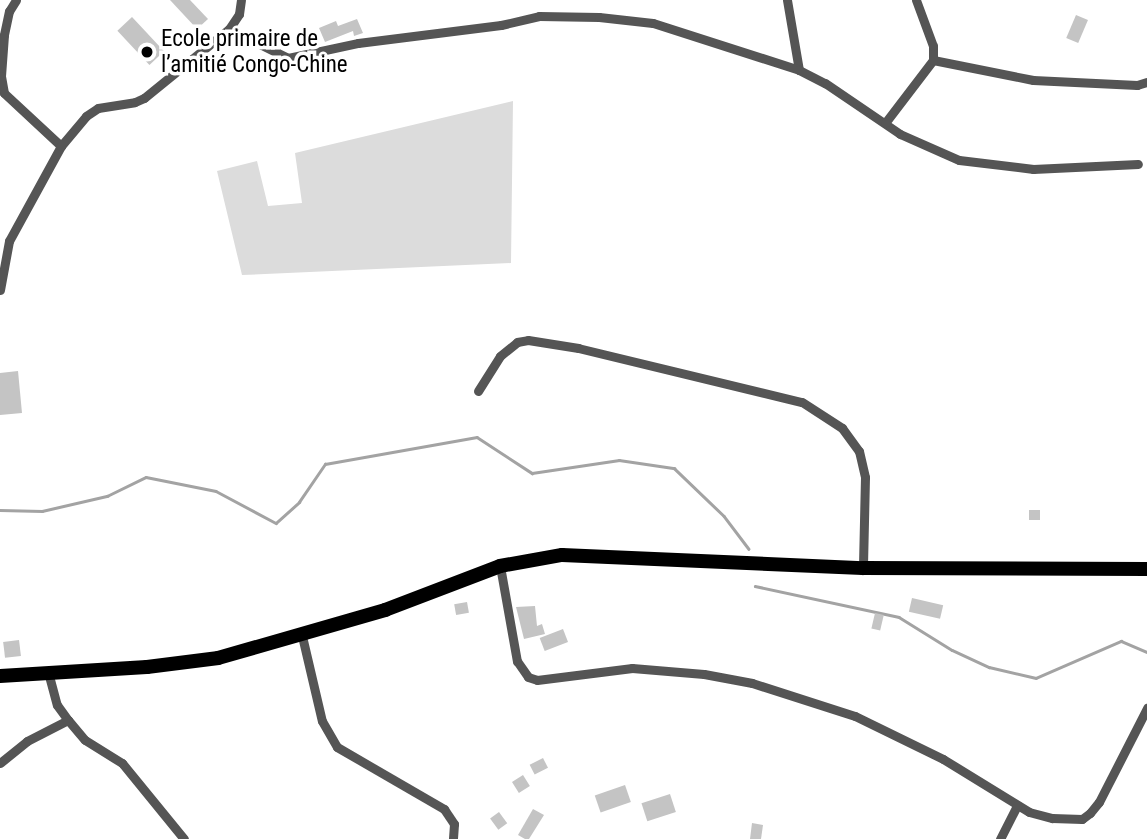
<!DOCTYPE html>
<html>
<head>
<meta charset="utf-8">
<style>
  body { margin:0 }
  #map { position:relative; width:1147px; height:839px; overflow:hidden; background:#fff; font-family:"Roboto Condensed",sans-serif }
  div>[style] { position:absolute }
  .green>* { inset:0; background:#dcdcdc }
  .stream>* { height:2.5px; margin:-1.25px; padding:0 1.25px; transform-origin:1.25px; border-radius:1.25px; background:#a3a3a3 }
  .building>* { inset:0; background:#c4c4c4; transform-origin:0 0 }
  .street>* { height:9px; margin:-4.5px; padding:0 4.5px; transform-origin:4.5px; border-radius:4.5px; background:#555 }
  .primary>* { height:14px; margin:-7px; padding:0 7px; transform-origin:7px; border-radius:7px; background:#000 }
  .dots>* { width:19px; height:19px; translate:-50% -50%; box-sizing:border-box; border:4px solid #fff; border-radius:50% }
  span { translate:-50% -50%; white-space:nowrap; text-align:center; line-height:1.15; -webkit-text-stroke:7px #fff; paint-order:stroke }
  .poi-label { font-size:23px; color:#000 }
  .left { translate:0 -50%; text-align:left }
</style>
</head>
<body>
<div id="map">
  <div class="green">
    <div style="clip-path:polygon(513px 101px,511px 263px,242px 275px,217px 171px,257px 161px,268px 206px,302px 203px,295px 153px)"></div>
  </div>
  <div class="stream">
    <div style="left:0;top:510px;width:42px;rotate:1.4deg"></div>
    <div style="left:42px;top:511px;width:67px;rotate:-13deg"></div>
    <div style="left:107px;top:496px;width:43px;rotate:-26deg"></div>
    <div style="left:146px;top:477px;width:71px;rotate:11.3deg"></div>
    <div style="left:216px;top:491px;width:68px;rotate:28.1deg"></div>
    <div style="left:276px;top:523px;width:31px;rotate:-42deg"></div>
    <div style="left:299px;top:502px;width:46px;rotate:-55.6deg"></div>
    <div style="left:325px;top:464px;width:154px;rotate:-10.1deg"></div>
    <div style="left:477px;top:437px;width:66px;rotate:33.2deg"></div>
    <div style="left:532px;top:473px;width:88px;rotate:-8.5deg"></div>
    <div style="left:619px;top:460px;width:56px;rotate:8.3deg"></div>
    <div style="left:674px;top:468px;width:69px;rotate:43.8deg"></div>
    <div style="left:724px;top:516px;width:41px;rotate:52.9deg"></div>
    <div style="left:755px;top:586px;width:147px;rotate:12.1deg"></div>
    <div style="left:899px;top:617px;width:62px;rotate:31.9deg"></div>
    <div style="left:952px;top:650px;width:41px;rotate:24.7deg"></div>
    <div style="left:989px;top:667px;width:48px;rotate:13.2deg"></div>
    <div style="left:1036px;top:678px;width:93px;rotate:-23.5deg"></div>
    <div style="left:1121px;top:641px;width:28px;rotate:23deg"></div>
  </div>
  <div class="building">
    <div style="clip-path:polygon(170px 0,190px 0,208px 19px,197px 29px)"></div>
    <div style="left:1076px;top:15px;width:13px;height:25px;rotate:23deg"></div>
    <div style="left:132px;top:17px;width:47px;height:20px;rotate:47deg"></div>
    <div style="clip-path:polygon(357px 19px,363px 33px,354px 36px,353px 31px,325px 42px,319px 28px,336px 21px,338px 26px)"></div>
    <div style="clip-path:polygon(18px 371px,22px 413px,0 415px,0 373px)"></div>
    <div style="left:1029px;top:510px;width:11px;height:10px"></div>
    <div style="left:912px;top:598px;width:32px;height:14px;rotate:13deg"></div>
    <div style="left:467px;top:602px;width:11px;height:13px;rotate:80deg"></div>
    <div style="clip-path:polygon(535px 606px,537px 626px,542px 624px,545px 634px,524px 639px,516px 607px)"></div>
    <div style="left:875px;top:613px;width:9px;height:16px;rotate:13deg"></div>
    <div style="left:563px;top:629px;width:14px;height:25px;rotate:69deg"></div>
    <div style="left:19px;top:640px;width:16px;height:16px;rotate:83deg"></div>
    <div style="left:543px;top:758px;width:11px;height:15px;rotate:63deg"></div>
    <div style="left:523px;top:775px;width:13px;height:13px;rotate:58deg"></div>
    <div style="left:625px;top:785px;width:18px;height:32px;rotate:71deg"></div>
    <div style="left:670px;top:794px;width:19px;height:30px;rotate:72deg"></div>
    <div style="clip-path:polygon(533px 809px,544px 815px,529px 839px,525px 839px,518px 835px)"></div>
    <div style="left:499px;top:812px;width:14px;height:11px;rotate:54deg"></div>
    <div style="clip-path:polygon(752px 823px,763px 825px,761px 839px,750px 839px)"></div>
  </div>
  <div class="street">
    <div style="left:16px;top:0;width:13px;rotate:122deg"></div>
    <div style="left:9px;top:11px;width:25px;rotate:102deg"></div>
    <div style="left:4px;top:35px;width:41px;rotate:94.2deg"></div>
    <div style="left:1px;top:76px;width:17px;rotate:80deg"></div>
    <div style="left:4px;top:93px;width:78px;rotate:42.9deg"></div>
    <div style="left:787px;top:0;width:71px;rotate:80.3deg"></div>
    <div style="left:229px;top:29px;width:66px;rotate:26.2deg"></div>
    <div style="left:288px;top:58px;width:72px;rotate:-12.1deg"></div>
    <div style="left:358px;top:43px;width:144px;rotate:-7.2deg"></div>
    <div style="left:501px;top:25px;width:39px;rotate:-13deg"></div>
    <div style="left:539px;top:16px;width:60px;rotate:1deg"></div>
    <div style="left:599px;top:17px;width:54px;rotate:6.3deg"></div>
    <div style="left:653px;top:23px;width:153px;rotate:17.8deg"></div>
    <div style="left:799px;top:70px;width:29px;rotate:27deg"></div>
    <div style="left:825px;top:83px;width:91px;rotate:34.2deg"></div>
    <div style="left:900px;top:134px;width:64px;rotate:23.8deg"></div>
    <div style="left:959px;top:160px;width:75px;rotate:6.9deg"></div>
    <div style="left:1033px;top:169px;width:105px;rotate:-2.7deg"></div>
    <div style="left:933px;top:60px;width:102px;rotate:11.3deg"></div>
    <div style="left:1033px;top:80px;width:104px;rotate:2.8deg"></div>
    <div style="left:1137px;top:85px;width:10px;rotate:-17deg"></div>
    <div style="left:885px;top:123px;width:79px;rotate:-52.7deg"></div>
    <div style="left:933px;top:60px;width:14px;rotate:-90deg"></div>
    <div style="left:933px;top:46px;width:49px;rotate:-110.3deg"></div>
    <div style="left:0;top:290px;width:50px;rotate:-79.6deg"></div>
    <div style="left:9px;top:241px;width:108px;rotate:-61.3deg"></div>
    <div style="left:61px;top:146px;width:39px;rotate:-50deg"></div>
    <div style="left:86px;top:116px;width:14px;rotate:-34deg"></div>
    <div style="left:98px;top:108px;width:37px;rotate:-9deg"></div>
    <div style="left:135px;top:102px;width:10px;rotate:-24deg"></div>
    <div style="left:144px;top:98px;width:109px;rotate:-39.1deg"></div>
    <div style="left:229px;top:29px;width:18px;rotate:-56deg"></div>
    <div style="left:239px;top:14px;width:14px;rotate:-82deg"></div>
    <div style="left:478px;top:391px;width:41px;rotate:-57.8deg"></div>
    <div style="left:500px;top:356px;width:22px;rotate:-39deg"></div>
    <div style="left:517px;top:342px;width:11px;rotate:-10deg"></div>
    <div style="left:528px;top:340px;width:51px;rotate:9.1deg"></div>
    <div style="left:578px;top:348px;width:230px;rotate:13.6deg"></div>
    <div style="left:802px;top:402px;width:48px;rotate:33deg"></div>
    <div style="left:842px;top:428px;width:29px;rotate:54deg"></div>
    <div style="left:859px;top:451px;width:27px;rotate:77deg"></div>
    <div style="left:865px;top:477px;width:91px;rotate:91.3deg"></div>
    <div style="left:500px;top:566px;width:97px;rotate:79.9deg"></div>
    <div style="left:517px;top:661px;width:19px;rotate:55deg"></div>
    <div style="left:528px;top:677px;width:9px;rotate:18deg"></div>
    <div style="left:537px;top:680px;width:96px;rotate:-7.2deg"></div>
    <div style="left:632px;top:668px;width:72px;rotate:4.8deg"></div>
    <div style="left:704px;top:674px;width:49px;rotate:10.6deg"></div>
    <div style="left:752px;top:683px;width:108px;rotate:17.8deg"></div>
    <div style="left:855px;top:716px;width:98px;rotate:26deg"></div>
    <div style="left:943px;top:759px;width:101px;rotate:31.6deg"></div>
    <div style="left:1029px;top:812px;width:24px;rotate:15deg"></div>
    <div style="left:1052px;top:818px;width:30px;rotate:2deg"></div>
    <div style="left:1082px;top:819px;width:10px;rotate:-37deg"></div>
    <div style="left:1090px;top:813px;width:14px;rotate:-51deg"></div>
    <div style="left:1099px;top:802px;width:106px;rotate:-62.9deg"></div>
    <div style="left:302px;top:636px;width:87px;rotate:76.8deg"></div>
    <div style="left:322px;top:721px;width:30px;rotate:60deg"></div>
    <div style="left:337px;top:747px;width:124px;rotate:30.1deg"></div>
    <div style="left:444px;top:809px;width:18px;rotate:56deg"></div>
    <div style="left:454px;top:824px;width:15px;rotate:94deg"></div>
    <div style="left:48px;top:672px;width:34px;rotate:75deg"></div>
    <div style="left:57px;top:705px;width:19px;rotate:54deg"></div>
    <div style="left:68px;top:720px;width:26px;rotate:50deg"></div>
    <div style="left:85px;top:740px;width:44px;rotate:31.9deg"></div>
    <div style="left:122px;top:763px;width:98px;rotate:50.8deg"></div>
    <div style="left:0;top:763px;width:35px;rotate:-39deg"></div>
    <div style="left:27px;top:741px;width:46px;rotate:-27.1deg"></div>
    <div style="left:1000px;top:839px;width:38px;rotate:-63deg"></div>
  </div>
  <div class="primary">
    <div style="left:0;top:676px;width:147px;rotate:-3.5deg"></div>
    <div style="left:147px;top:667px;width:72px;rotate:-7.2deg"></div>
    <div style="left:218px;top:658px;width:174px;rotate:-16deg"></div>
    <div style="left:385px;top:610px;width:123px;rotate:-20.9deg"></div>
    <div style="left:500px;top:566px;width:63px;rotate:-10.1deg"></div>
    <div style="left:562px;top:555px;width:301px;rotate:2.5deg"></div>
    <div style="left:863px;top:568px;width:284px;rotate:0.2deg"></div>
  </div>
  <div class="dots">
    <div style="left:147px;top:52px;background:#000"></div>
  </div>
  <div class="poi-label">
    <span class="left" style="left:161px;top:52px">Ecole primaire de<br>l’amitié Congo-Chine</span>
  </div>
</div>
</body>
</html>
